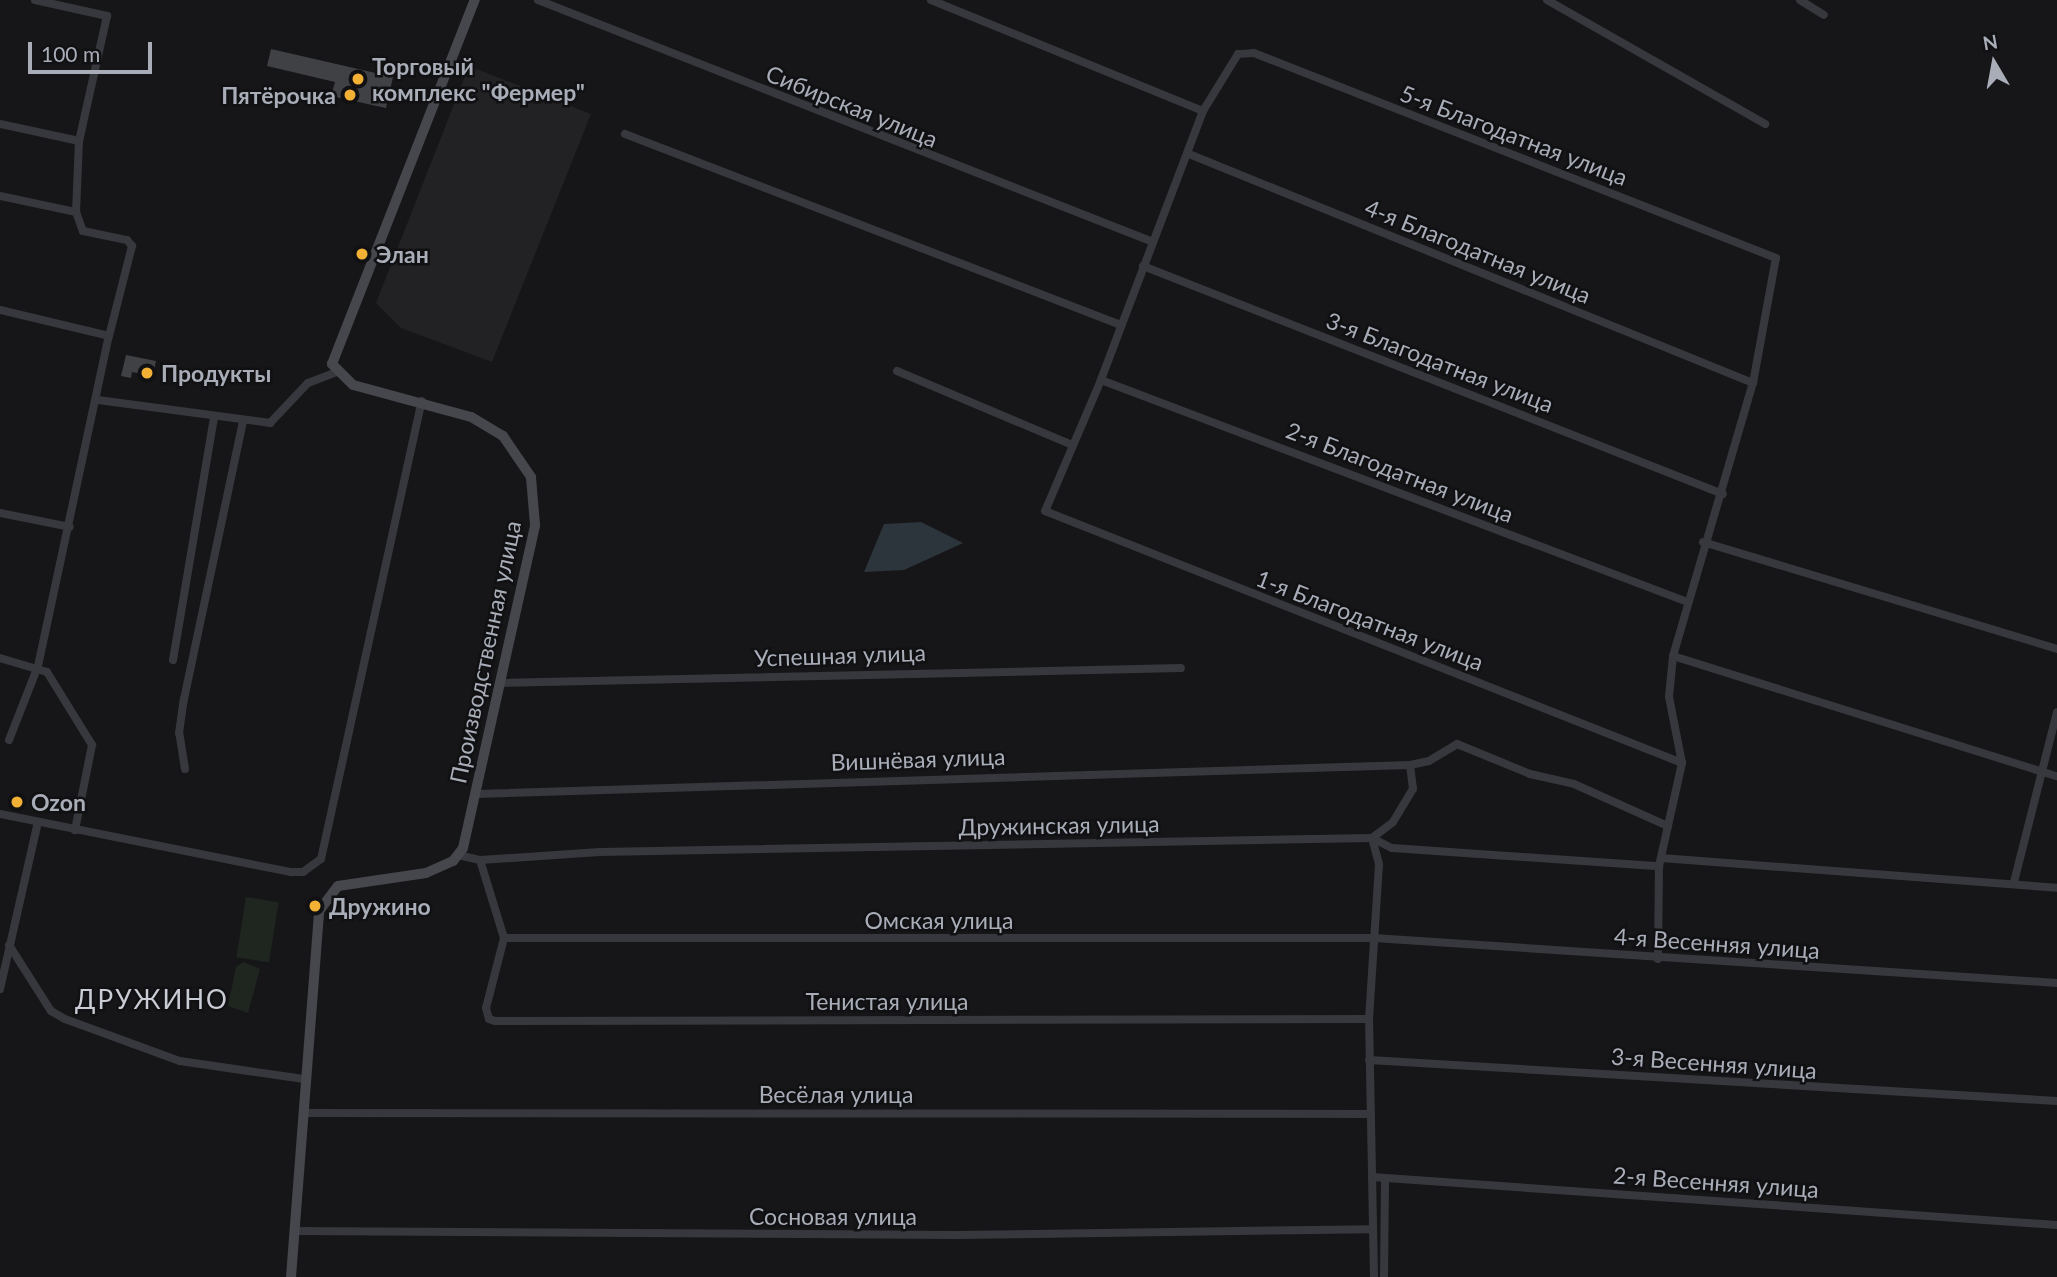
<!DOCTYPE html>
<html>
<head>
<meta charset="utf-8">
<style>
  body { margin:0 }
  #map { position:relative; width:2057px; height:1277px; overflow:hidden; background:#161618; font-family:Lato,sans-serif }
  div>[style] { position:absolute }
  .built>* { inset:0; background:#222225 }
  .green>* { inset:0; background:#1e261f; transform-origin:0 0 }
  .water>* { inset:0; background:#2c353c }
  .building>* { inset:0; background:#404145 }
  .street>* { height:8px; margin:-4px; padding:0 4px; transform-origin:4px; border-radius:4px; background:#37383d }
  .secondary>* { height:10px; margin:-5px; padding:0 5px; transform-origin:5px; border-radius:5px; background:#45474d }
  .dots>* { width:19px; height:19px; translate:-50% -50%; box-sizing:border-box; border:4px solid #111113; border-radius:50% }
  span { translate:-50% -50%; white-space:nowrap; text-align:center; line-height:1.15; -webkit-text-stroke:5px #111113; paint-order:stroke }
  .poi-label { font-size:23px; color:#a8adb8; font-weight:700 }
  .left { translate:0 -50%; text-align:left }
  .right { translate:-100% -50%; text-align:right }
  .street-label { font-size:23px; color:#a8adb8 }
  .quarter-label { font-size:26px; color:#c9ccd4; letter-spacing:2px }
  .north { position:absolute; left:1959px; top:28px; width:70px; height:70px; -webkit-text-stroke:5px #111113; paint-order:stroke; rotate:350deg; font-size:19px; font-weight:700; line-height:28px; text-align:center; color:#a8adb8 }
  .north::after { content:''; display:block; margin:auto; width:24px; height:32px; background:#a8adb8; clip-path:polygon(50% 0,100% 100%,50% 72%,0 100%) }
  .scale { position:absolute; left:28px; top:42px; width:124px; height:32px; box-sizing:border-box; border:4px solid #a8adb8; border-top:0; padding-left:9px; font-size:21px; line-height:24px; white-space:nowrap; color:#a8adb8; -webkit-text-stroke:5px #111113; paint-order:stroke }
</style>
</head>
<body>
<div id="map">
  <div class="built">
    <div style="clip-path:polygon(469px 66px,591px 114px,492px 362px,401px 328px,376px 303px)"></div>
  </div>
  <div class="green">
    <div style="left:246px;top:897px;width:33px;height:61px;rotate:9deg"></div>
    <div style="clip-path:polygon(243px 962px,260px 969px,248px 1013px,228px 1006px,236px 967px)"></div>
  </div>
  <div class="water">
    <div style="clip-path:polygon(921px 522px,963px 543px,904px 570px,864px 572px,884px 524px)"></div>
  </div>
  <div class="building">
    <div style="clip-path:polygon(271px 49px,393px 77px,386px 108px,331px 96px,335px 82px,267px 66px)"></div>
    <div style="clip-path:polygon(126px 355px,156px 361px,153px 376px,132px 372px,131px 378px,121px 376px)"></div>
  </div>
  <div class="street">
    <div style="left:35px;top:0;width:74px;rotate:12.5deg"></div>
    <div style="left:107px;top:16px;width:128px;rotate:102.6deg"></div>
    <div style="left:79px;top:141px;width:71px;rotate:92.4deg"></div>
    <div style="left:76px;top:212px;width:20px;rotate:70deg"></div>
    <div style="left:83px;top:231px;width:45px;rotate:11.6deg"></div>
    <div style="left:127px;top:240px;width:8px;rotate:50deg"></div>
    <div style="left:132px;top:246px;width:93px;rotate:104.3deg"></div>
    <div style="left:538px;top:0;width:661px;rotate:21.48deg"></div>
    <div style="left:931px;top:0;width:294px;rotate:22.2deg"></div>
    <div style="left:1547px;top:0;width:251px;rotate:29.6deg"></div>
    <div style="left:1800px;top:0;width:28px;rotate:32deg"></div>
    <div style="left:0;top:124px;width:81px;rotate:12.1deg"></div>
    <div style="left:625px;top:134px;width:532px;rotate:21.06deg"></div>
    <div style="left:1189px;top:154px;width:609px;rotate:22.1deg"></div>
    <div style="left:0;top:196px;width:78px;rotate:11.9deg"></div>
    <div style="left:1143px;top:266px;width:623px;rotate:21.46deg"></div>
    <div style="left:0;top:310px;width:112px;rotate:13.4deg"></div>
    <div style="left:897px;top:371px;width:190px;rotate:22.9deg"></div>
    <div style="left:1101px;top:380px;width:624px;rotate:20.73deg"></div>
    <div style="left:98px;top:400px;width:174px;rotate:7.6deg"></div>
    <div style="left:270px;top:423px;width:55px;rotate:-46.5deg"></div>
    <div style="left:308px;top:383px;width:30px;rotate:-21deg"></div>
    <div style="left:0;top:513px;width:71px;rotate:11.3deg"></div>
    <div style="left:1703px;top:542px;width:370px;rotate:16.8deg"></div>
    <div style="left:1673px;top:656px;width:402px;rotate:17.4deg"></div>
    <div style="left:0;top:658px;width:49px;rotate:16.6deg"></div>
    <div style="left:47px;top:672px;width:86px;rotate:58.3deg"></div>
    <div style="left:92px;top:745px;width:87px;rotate:101.3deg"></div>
    <div style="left:173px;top:660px;width:245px;rotate:-80.4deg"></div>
    <div style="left:501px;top:683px;width:680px;rotate:-1.26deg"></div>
    <div style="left:9px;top:740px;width:79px;rotate:-68.6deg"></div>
    <div style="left:38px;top:666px;width:338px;rotate:-77.9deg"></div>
    <div style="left:185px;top:769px;width:36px;rotate:-99deg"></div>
    <div style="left:179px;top:733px;width:34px;rotate:-82deg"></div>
    <div style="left:184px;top:699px;width:283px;rotate:-78deg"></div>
    <div style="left:477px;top:794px;width:933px;rotate:-1.78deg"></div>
    <div style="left:0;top:814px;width:297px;rotate:11.3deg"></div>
    <div style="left:291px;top:872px;width:12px"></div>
    <div style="left:303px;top:872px;width:22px;rotate:-36deg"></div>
    <div style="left:321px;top:859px;width:469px;rotate:-77.6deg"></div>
    <div style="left:458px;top:855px;width:23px;rotate:13deg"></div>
    <div style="left:480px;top:860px;width:120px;rotate:-3.8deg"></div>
    <div style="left:600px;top:852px;width:772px;rotate:-1.04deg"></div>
    <div style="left:1372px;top:838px;width:22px;rotate:27deg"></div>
    <div style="left:1392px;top:848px;width:268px;rotate:3.9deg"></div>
    <div style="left:1661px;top:858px;width:397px;rotate:4.3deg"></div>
    <div style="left:480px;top:860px;width:82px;rotate:72.9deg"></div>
    <div style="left:504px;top:938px;width:72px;rotate:104.4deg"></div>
    <div style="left:486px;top:1008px;width:11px;rotate:75deg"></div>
    <div style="left:489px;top:1019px;width:6px;rotate:18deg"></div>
    <div style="left:495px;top:1021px;width:874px;rotate:-0.13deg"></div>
    <div style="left:2014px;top:882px;width:175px;rotate:-75.8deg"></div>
    <div style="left:504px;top:938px;width:870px"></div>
    <div style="left:1374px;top:938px;width:684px;rotate:3.77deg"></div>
    <div style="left:9px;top:945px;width:78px;rotate:57.5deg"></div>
    <div style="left:51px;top:1011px;width:16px;rotate:30deg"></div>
    <div style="left:65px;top:1019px;width:122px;rotate:20.1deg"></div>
    <div style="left:180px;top:1061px;width:125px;rotate:8.3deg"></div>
    <div style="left:1658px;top:959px;width:93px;rotate:-89.4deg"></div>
    <div style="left:1659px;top:866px;width:106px;rotate:-77.4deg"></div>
    <div style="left:1682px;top:763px;width:67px;rotate:-101.1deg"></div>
    <div style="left:1669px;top:697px;width:41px;rotate:-84.4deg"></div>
    <div style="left:1673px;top:656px;width:284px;rotate:-73.7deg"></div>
    <div style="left:1753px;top:383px;width:127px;rotate:-79.6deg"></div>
    <div style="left:1776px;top:258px;width:561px;rotate:-158.56deg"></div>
    <div style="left:1254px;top:53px;width:16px;rotate:176deg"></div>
    <div style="left:1238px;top:54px;width:67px;rotate:121.6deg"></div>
    <div style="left:1203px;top:111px;width:288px;rotate:110.8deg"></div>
    <div style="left:1101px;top:380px;width:142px;rotate:113.1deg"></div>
    <div style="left:1045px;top:511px;width:685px;rotate:21.58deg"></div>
    <div style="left:0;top:989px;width:171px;rotate:-77.2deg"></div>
    <div style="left:1369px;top:1060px;width:689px;rotate:3.41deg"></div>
    <div style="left:303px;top:1113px;width:1066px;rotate:0.05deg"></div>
    <div style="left:1372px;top:1177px;width:687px;rotate:4.01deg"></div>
    <div style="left:294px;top:1231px;width:662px;rotate:0.35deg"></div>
    <div style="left:956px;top:1235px;width:416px;rotate:-0.8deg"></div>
    <div style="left:1374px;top:1277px;width:258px;rotate:-91.1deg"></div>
    <div style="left:1369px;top:1019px;width:155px;rotate:-86.3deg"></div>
    <div style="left:1379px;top:864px;width:27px;rotate:-105deg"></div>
    <div style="left:1372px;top:838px;width:26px;rotate:-37deg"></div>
    <div style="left:1393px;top:822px;width:39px;rotate:-59deg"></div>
    <div style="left:1413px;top:789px;width:24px;rotate:-97deg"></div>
    <div style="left:1410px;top:765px;width:19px;rotate:-12deg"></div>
    <div style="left:1429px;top:761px;width:33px;rotate:-31deg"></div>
    <div style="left:1457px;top:744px;width:79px;rotate:22.3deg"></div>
    <div style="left:1530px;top:774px;width:45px;rotate:12.8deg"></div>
    <div style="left:1574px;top:784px;width:103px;rotate:24.1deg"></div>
    <div style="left:1384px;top:1277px;width:99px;rotate:-89.4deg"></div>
  </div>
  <div class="secondary">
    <div style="left:291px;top:1277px;width:367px;rotate:-85.6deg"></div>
    <div style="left:319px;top:911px;width:31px;rotate:-53deg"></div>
    <div style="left:338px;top:886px;width:89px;rotate:-8.4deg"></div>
    <div style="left:426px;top:873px;width:30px;rotate:-24deg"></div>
    <div style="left:453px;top:861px;width:16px;rotate:-52deg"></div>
    <div style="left:463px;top:848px;width:331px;rotate:-77.4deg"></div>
    <div style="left:535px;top:525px;width:48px;rotate:-94.8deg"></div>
    <div style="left:531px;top:477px;width:50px;rotate:-124.3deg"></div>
    <div style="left:503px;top:436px;width:37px;rotate:-149deg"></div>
    <div style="left:471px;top:417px;width:122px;rotate:-164.8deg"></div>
    <div style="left:353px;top:385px;width:30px;rotate:-135deg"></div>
    <div style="left:332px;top:364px;width:391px;rotate:-68.6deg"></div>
  </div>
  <div class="dots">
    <div style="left:358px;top:79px;background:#f2b134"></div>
    <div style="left:350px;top:95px;background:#f2b134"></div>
    <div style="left:362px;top:254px;background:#f2b134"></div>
    <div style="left:147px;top:373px;background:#f2b134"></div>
    <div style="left:17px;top:802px;background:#f2b134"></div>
    <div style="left:315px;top:906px;background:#f2b134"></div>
  </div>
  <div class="poi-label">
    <span class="left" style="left:372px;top:79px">Торговый<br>комплекс "Фермер"</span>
    <span class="right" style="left:336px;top:95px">Пятёрочка</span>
    <span class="left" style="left:376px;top:254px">Элан</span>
    <span class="left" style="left:161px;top:373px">Продукты</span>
    <span class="left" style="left:31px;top:802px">Ozon</span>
    <span class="left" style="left:329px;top:906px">Дружино</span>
  </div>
  <div class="street-label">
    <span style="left:852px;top:106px;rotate:22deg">Сибирская улица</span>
    <span style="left:1514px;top:135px;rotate:21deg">5-я Благодатная улица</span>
    <span style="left:1478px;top:251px;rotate:22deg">4-я Благодатная улица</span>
    <span style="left:1440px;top:362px;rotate:21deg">3-я Благодатная улица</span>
    <span style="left:1400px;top:472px;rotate:21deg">2-я Благодатная улица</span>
    <span style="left:1370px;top:620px;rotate:21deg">1-я Благодатная улица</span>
    <span style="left:485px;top:652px;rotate:-78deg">Производственная улица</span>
    <span style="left:840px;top:655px;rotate:-2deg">Успешная улица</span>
    <span style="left:918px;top:759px;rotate:-2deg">Вишнёвая улица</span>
    <span style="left:1059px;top:825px;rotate:-1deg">Дружинская улица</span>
    <span style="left:939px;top:920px">Омская улица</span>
    <span style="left:1717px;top:943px;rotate:4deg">4-я Весенняя улица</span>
    <span style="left:887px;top:1001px">Тенистая улица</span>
    <span style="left:1714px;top:1063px;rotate:4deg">3-я Весенняя улица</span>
    <span style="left:836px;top:1094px">Весёлая улица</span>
    <span style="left:1716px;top:1182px;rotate:4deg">2-я Весенняя улица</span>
    <span style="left:833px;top:1216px">Сосновая улица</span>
  </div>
  <div class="quarter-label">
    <span style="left:152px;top:1000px">ДРУЖИНО</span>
  </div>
  <div class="north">N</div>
  <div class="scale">100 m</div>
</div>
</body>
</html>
